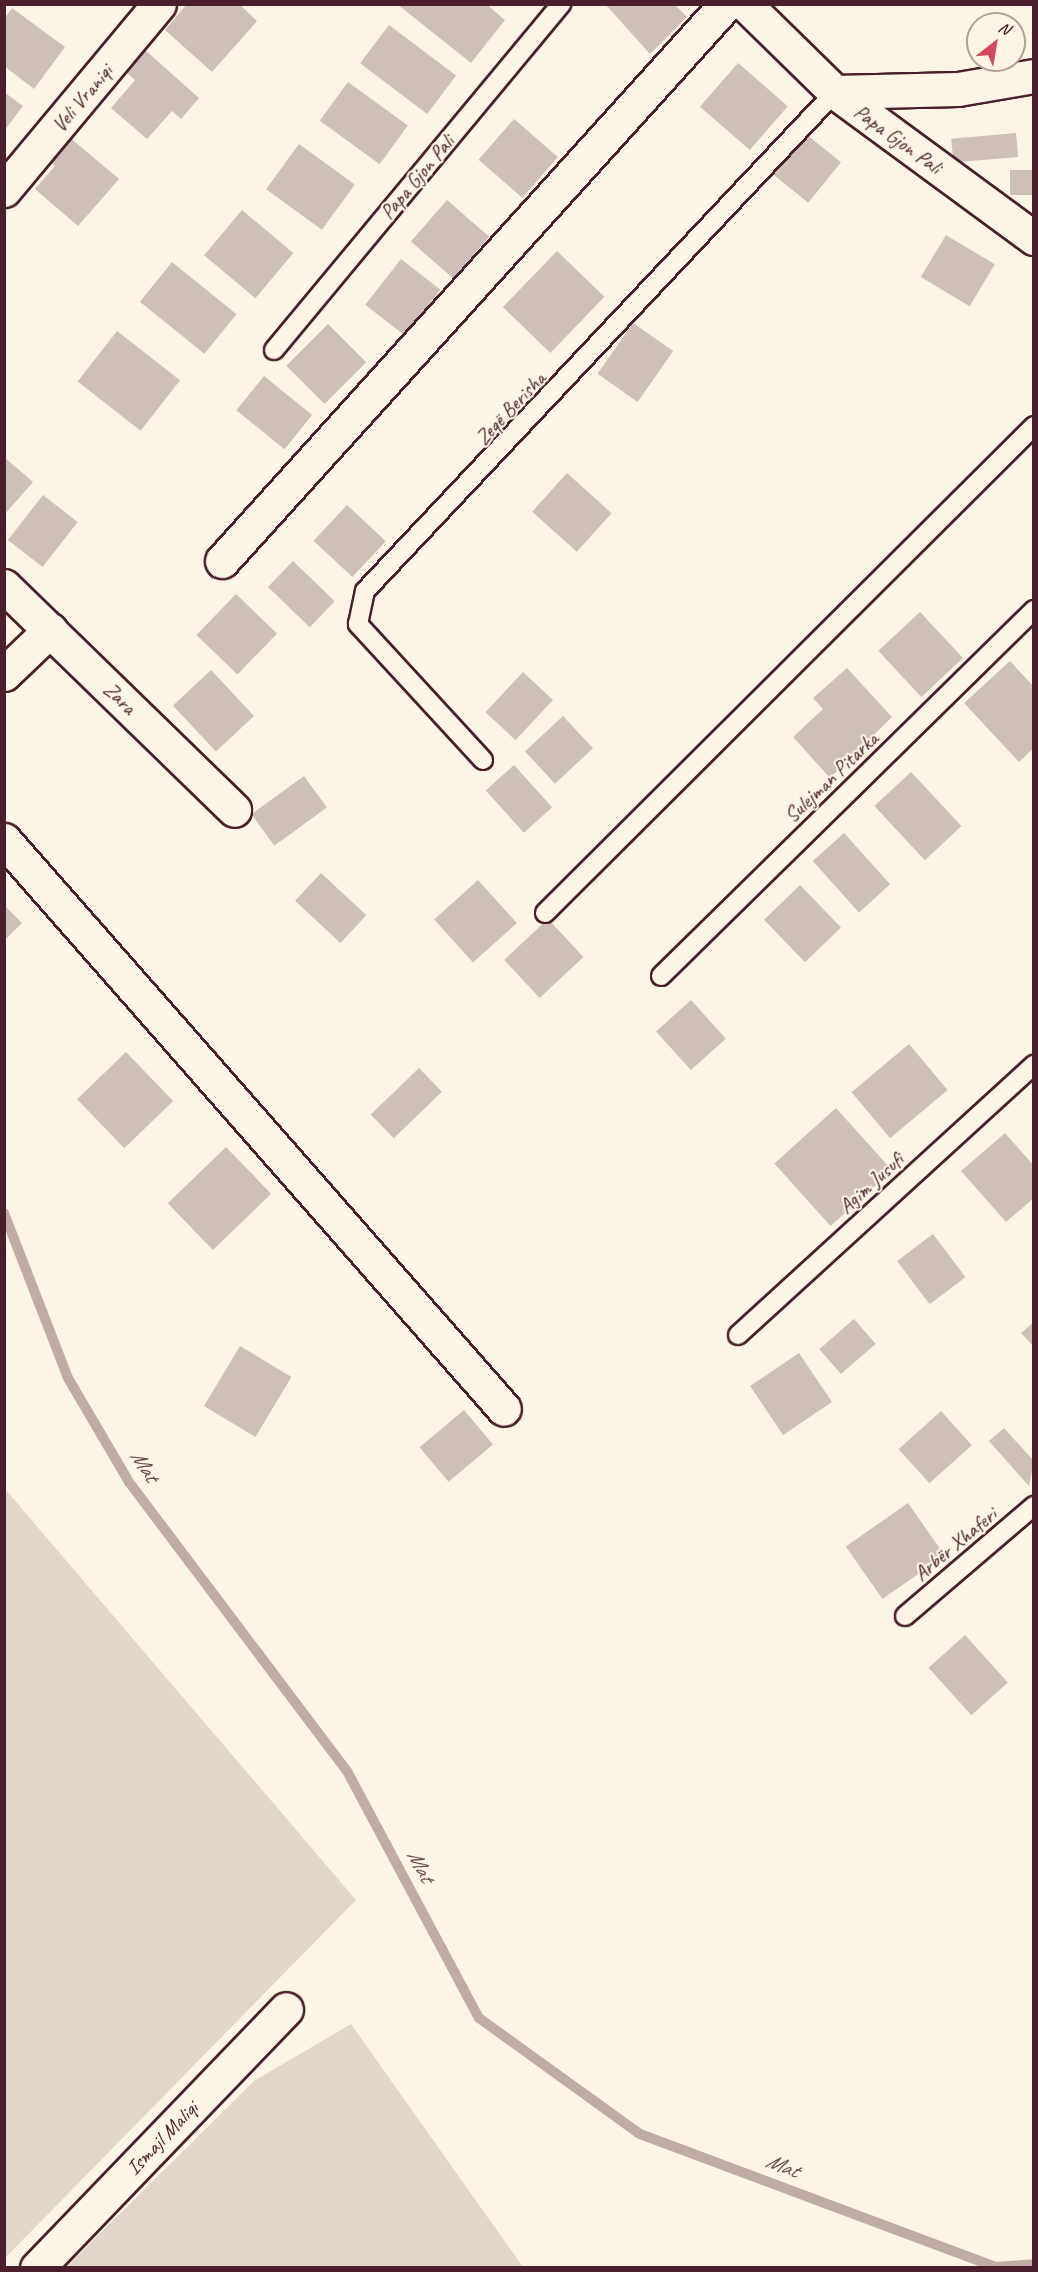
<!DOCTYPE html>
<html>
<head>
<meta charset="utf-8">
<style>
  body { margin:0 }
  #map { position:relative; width:1038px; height:2272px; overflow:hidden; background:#fcf5e5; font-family:Caveat,sans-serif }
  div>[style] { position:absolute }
  .green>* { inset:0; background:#e2d5ca }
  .stream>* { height:10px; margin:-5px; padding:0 5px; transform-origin:5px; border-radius:5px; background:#c0aca5 }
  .building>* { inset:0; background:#cfc0b7; transform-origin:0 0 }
  .roads { filter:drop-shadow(2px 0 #4a1f2b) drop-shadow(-2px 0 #4a1f2b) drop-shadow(0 2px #4a1f2b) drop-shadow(0 -2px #4a1f2b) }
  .lane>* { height:18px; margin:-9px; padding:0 9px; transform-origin:9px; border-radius:9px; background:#fcf5e5 }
  .street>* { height:33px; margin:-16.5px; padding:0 16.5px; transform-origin:16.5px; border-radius:16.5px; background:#fcf5e5 }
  span { translate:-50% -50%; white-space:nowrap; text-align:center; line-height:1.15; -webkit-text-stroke:4.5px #fcf5e5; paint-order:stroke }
  .street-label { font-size:21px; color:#4a1f2b }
  .water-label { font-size:22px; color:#6d4950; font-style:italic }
  .frame { position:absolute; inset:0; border:6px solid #4a1f2b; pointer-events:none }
  .north { position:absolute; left:966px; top:12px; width:60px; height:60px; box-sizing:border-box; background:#fcf5e5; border:2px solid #b59f9b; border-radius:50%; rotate:31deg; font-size:16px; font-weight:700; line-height:24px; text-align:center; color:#4a1f2b }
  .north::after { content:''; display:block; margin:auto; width:21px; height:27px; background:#d1495b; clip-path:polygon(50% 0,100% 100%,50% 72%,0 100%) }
</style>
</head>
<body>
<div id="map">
  <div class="green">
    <div style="clip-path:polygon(5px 1489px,356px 1900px,5px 2258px,4px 2258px)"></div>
    <div style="clip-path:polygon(351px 2024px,523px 2267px,66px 2267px,254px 2081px)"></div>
  </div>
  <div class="stream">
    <div style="left:4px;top:1213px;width:177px;rotate:68.8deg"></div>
    <div style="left:68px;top:1378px;width:121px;rotate:59.6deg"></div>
    <div style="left:129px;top:1482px;width:362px;rotate:53deg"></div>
    <div style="left:347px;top:1771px;width:280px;rotate:61.9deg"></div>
    <div style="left:479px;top:2018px;width:198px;rotate:35.8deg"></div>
    <div style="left:640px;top:2134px;width:379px;rotate:20.5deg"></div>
    <div style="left:995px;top:2267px;width:39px;rotate:-4deg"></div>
  </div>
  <div class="building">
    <div style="clip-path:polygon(187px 4px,239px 4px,257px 21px,212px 72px,165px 30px)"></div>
    <div style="clip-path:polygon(397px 4px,486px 4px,505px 20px,471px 63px)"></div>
    <div style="clip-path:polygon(605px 4px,674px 4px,687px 17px,650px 54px)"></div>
    <div style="clip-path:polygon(12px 8px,65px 47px,34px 89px,4px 66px,4px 19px)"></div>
    <div style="left:389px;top:25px;width:84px;height:48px;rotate:37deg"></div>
    <div style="clip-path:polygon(145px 50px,199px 98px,181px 119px,172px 111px,147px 139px,111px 108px,135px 80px,126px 72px)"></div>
    <div style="left:738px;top:63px;width:66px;height:58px;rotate:41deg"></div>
    <div style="left:348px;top:82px;width:74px;height:48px;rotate:36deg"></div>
    <div style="clip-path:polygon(4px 92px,23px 106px,4px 131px)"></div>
    <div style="left:514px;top:119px;width:58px;height:54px;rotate:41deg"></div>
    <div style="left:1016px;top:133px;width:24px;height:65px;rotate:85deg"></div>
    <div style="left:806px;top:134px;width:45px;height:52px;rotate:39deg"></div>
    <div style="clip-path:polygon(68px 136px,119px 179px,78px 226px,35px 189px,55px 166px,48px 160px)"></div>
    <div style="left:299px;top:144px;width:69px;height:56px;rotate:36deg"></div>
    <div style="left:1034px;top:170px;width:25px;height:24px;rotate:90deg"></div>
    <div style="left:447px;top:200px;width:56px;height:55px;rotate:41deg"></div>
    <div style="left:242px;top:210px;width:67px;height:59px;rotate:40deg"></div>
    <div style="left:946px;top:235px;width:57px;height:49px;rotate:31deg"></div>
    <div style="left:557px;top:251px;width:66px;height:78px;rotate:44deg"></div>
    <div style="left:401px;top:259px;width:50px;height:58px;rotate:38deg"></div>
    <div style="left:172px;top:262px;width:83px;height:51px;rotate:39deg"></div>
    <div style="left:633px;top:323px;width:49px;height:62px;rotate:35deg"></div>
    <div style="left:328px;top:324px;width:54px;height:59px;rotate:45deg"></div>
    <div style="left:117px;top:331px;width:80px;height:64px;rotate:38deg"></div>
    <div style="left:264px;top:376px;width:62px;height:44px;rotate:39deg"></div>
    <div style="clip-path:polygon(4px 457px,33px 482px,4px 515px)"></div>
    <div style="left:567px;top:473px;width:60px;height:52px;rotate:42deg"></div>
    <div style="left:43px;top:495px;width:44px;height:57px;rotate:38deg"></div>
    <div style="left:347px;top:505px;width:53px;height:49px;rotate:43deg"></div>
    <div style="left:293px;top:561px;width:58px;height:36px;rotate:44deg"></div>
    <div style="left:236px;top:594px;width:57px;height:57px;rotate:44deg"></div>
    <div style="left:920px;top:612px;width:63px;height:57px;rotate:47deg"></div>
    <div style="clip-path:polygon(1010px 661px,1034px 687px,1034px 748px,1019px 762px,964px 703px)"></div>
    <div style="clip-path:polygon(847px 668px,892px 717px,830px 778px,793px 737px,823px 709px,813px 698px)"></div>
    <div style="left:211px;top:670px;width:63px;height:52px;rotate:47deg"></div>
    <div style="left:523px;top:672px;width:41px;height:55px;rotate:43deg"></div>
    <div style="left:563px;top:716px;width:44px;height:52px;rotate:47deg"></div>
    <div style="left:514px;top:765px;width:57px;height:38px;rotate:48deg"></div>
    <div style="left:911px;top:772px;width:74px;height:50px;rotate:47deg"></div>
    <div style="left:304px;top:776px;width:39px;height:65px;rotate:54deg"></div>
    <div style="left:844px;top:833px;width:69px;height:42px;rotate:48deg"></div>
    <div style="left:321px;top:873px;width:62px;height:38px;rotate:43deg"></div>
    <div style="left:478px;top:880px;width:58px;height:59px;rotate:48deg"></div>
    <div style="left:800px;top:885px;width:59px;height:50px;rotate:46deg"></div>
    <div style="clip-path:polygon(4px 905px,22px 923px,4px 941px)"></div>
    <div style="left:548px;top:919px;width:52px;height:60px;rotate:47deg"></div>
    <div style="left:691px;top:1000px;width:52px;height:47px;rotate:48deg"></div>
    <div style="left:909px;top:1044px;width:60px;height:75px;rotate:50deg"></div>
    <div style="left:126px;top:1052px;width:68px;height:68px;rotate:46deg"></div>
    <div style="left:419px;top:1068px;width:33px;height:67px;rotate:46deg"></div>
    <div style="left:836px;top:1108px;width:84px;height:83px;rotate:48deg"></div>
    <div style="clip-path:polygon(1005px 1133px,1034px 1166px,1034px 1198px,1006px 1222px,961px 1171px)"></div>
    <div style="left:226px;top:1147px;width:65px;height:81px;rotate:46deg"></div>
    <div style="left:933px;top:1234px;width:54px;height:45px;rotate:53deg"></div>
    <div style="left:854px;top:1319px;width:33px;height:46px;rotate:49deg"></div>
    <div style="clip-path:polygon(1034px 1322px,1034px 1347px,1021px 1333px)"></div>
    <div style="left:240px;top:1346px;width:60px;height:70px;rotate:31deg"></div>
    <div style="left:799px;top:1353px;width:59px;height:59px;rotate:56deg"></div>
    <div style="left:464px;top:1410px;width:45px;height:58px;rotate:50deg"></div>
    <div style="left:941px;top:1411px;width:46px;height:57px;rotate:48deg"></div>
    <div style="clip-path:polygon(1004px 1428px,1034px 1461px,1029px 1486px,989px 1441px)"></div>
    <div style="left:908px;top:1503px;width:64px;height:76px;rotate:55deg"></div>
    <div style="left:965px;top:1635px;width:64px;height:49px;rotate:48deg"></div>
  </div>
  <div class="roads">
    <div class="lane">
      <div style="left:274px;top:350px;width:450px;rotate:-50.3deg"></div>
      <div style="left:483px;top:760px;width:185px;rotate:-132.6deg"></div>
      <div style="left:358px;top:624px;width:34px;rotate:-78deg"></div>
      <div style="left:365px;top:591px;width:685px;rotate:-46.71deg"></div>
      <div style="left:545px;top:913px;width:690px;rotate:-44.88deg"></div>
      <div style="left:661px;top:976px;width:523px;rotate:-44.46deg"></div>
      <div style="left:738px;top:1335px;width:401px;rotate:-42.4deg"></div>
      <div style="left:905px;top:1616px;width:170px;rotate:-40.5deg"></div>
    </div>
    <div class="street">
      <div style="left:745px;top:4px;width:126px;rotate:44.4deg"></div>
      <div style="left:835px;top:92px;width:247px;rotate:36.3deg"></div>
      <div style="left:835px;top:92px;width:123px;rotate:-1.4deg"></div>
      <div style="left:958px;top:89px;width:77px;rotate:-9.7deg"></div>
      <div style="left:4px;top:190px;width:242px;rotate:-50.2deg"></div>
      <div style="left:222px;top:561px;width:751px;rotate:-47.86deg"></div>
      <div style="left:4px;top:586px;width:321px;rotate:44.2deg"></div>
      <div style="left:4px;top:674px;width:64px;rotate:-43.7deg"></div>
      <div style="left:4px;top:840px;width:757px;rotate:48.69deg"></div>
      <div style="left:37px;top:2268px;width:359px;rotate:-46.1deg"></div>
    </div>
  </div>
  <div class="street-label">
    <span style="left:82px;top:98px;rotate:-50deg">Veli Vraniqi</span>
    <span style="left:898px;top:139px;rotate:36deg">Papa Gjon Pali</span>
    <span style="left:417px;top:177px;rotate:-50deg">Papa Gjon Pali</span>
    <span style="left:510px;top:408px;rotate:-47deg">Zeqë Berisha</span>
    <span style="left:120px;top:698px;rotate:44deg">Zara</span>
    <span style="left:831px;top:777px;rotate:-44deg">Sulejman Pitarka</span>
    <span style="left:871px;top:1183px;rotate:-42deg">Agim Jusufi</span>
    <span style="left:955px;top:1544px;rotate:-40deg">Arbër Xhaferi</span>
    <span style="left:162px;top:2138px;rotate:-46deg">Ismajl Maliqi</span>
  </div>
  <div class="water-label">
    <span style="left:144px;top:1466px;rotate:57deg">Mat</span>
    <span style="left:420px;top:1866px;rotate:62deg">Mat</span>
    <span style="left:782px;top:2166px;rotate:21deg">Mat</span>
  </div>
  <div class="frame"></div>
  <div class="north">N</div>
</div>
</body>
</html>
